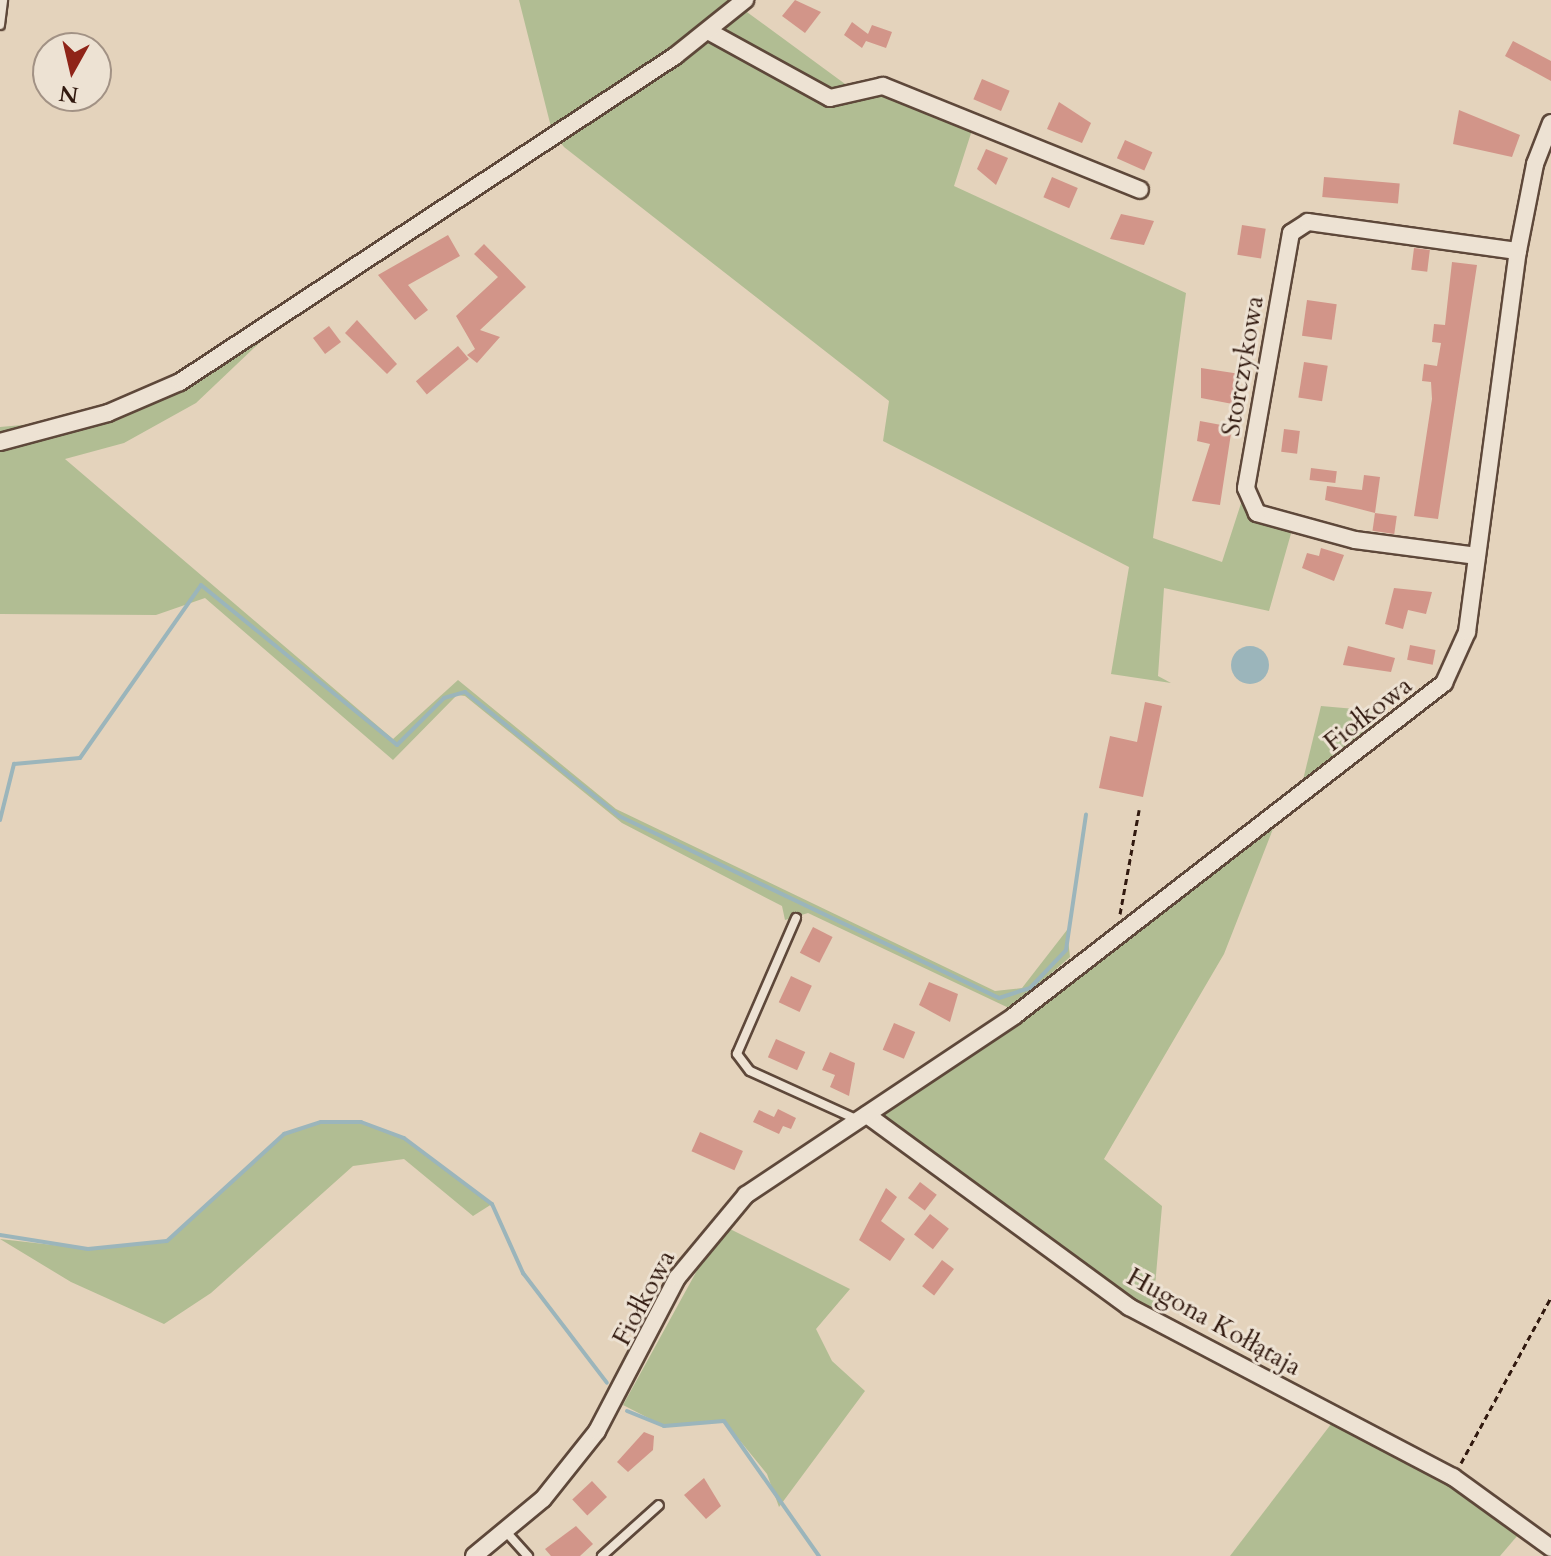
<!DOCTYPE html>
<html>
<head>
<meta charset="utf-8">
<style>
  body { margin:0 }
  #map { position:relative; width:1551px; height:1556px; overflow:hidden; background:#e4d3bc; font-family:Cardo,serif }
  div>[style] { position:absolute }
  .green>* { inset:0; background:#b1bd93 }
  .water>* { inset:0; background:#9bb5bb }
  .round { border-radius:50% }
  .stream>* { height:4px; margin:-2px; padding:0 2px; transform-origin:2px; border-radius:2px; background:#9bb5bb }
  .building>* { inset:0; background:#d29589; transform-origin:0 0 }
  .path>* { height:3px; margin-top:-1.5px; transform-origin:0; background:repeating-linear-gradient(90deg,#31190f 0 6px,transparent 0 10px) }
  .roads { filter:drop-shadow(2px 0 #5e483a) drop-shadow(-2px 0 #5e483a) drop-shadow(0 2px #5e483a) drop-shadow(0 -2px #5e483a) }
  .lane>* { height:8px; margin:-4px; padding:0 4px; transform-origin:4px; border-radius:4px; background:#ede2d3 }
  .street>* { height:16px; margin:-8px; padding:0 8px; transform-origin:8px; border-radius:8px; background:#ede2d3 }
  span { translate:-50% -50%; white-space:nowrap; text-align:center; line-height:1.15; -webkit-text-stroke:6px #ede2d3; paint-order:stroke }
  .street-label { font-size:26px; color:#31190f }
  .north { position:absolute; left:32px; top:32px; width:80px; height:80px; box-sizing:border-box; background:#ede2d3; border:2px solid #a29285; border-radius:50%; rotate:188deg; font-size:22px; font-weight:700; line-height:32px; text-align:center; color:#31190f }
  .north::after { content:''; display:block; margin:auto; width:28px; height:36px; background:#8f2418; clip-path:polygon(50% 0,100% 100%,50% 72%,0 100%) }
</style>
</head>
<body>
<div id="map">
  <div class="green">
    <div style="clip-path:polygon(519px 0,744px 0,740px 7px,856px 92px,865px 87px,974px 124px,954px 186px,1186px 293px,1153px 538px,1222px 562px,1246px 488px,1257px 513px,1294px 523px,1269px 611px,1164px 588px,1158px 676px,1171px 683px,1111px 674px,1129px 567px,883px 441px,889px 401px,564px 147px,552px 131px)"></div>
    <div style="clip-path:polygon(273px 330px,196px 403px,124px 443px,65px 459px,393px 739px,458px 680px,616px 809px,995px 991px,1022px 988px,1067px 930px,1070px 957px,1011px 1009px,808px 913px,785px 920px,782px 906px,622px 823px,465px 696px,457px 695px,393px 760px,205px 598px,156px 615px,0 614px,0 427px,113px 417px)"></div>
    <div style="clip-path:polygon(1321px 706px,1378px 711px,1372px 726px,1303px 780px)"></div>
    <div style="clip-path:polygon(1280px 811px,1224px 954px,1104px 1159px,1162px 1206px,1152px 1321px,867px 1115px)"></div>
    <div style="clip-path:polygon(321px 1122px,361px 1122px,404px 1138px,492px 1204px,473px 1216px,404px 1159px,353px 1166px,211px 1293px,164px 1324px,71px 1282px,0 1239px,88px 1249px,167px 1241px,284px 1134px)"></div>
    <div style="clip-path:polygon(722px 1225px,850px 1289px,816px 1329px,832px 1361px,865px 1391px,779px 1507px,767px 1474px,724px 1421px,664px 1426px,623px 1405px)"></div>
    <div style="clip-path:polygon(1338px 1415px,1524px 1528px,1500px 1556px,1230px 1556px)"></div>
  </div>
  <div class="water">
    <div class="round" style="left:1231px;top:646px;width:38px;height:38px"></div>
  </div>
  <div class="stream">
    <div style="left:0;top:820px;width:58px;rotate:-76deg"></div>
    <div style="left:14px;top:764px;width:66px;rotate:-5.2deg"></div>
    <div style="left:80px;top:758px;width:211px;rotate:-55deg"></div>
    <div style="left:201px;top:585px;width:253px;rotate:39.2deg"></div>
    <div style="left:397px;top:745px;width:66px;rotate:-45deg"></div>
    <div style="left:444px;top:698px;width:22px;rotate:-16deg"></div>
    <div style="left:465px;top:692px;width:198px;rotate:38.8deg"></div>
    <div style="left:619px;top:816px;width:421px;rotate:25.6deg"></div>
    <div style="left:999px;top:998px;width:33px;rotate:-18deg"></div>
    <div style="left:1030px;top:988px;width:52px;rotate:-46.5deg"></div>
    <div style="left:1066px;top:950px;width:137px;rotate:-81.6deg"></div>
    <div style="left:0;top:1235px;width:89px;rotate:9deg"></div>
    <div style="left:88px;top:1249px;width:79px;rotate:-5.8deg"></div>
    <div style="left:167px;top:1241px;width:159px;rotate:-42.4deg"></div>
    <div style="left:284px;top:1134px;width:39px;rotate:-18deg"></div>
    <div style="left:321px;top:1122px;width:40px"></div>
    <div style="left:361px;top:1122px;width:46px;rotate:20.4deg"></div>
    <div style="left:404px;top:1138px;width:110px;rotate:36.9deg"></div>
    <div style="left:492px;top:1204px;width:76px;rotate:65.8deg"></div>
    <div style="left:523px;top:1273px;width:138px;rotate:52.6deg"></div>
    <div style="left:627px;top:1411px;width:40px;rotate:22deg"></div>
    <div style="left:664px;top:1426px;width:60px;rotate:-4.8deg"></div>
    <div style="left:724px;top:1421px;width:165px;rotate:54.9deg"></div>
  </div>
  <div class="building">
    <div style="clip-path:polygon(795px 0,821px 12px,805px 33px,782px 16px)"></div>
    <div style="clip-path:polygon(852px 22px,868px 34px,872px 25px,892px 32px,886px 48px,866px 41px,862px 48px,844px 35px)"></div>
    <div style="clip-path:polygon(1513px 41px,1551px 61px,1551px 81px,1505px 56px)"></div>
    <div style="left:982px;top:79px;width:30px;height:22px;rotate:23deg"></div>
    <div style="clip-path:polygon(1059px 102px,1091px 123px,1082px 143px,1047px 129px)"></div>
    <div style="clip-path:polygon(1459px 110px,1520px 135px,1512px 157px,1453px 144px)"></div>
    <div style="left:1125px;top:140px;width:30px;height:20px;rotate:24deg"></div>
    <div style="clip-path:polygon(986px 149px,1008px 158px,996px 185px,977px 169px)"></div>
    <div style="left:1052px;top:177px;width:28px;height:22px;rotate:23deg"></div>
    <div style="left:1324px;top:177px;width:76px;height:20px;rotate:5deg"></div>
    <div style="clip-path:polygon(1121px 214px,1154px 221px,1144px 245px,1110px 239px)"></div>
    <div style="left:1242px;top:225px;width:24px;height:30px;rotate:9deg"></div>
    <div style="clip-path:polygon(448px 235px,460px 256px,408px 285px,428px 310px,415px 320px,378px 275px)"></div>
    <div style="clip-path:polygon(484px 244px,526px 287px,480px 330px,500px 337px,477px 363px,467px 355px,475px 349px,456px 316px,498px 277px,474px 254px)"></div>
    <div style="left:1414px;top:248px;width:16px;height:22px;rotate:7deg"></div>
    <div style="clip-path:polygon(1452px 262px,1477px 265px,1438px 519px,1414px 516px,1432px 399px,1431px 382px,1422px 381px,1424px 364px,1437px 366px,1441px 343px,1432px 342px,1434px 324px,1445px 325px)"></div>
    <div style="left:1307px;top:300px;width:30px;height:36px;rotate:8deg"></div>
    <div style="clip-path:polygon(357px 320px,397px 364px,387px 374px,345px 333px)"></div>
    <div style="left:329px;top:326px;width:20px;height:20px;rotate:53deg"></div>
    <div style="left:458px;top:346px;width:17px;height:55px;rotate:50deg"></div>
    <div style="left:1304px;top:362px;width:24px;height:36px;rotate:9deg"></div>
    <div style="clip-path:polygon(1201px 368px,1240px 374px,1238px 405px,1201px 398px)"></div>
    <div style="clip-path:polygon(1200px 421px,1232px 427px,1220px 505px,1192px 501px,1210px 444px,1197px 441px)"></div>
    <div style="left:1284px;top:429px;width:16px;height:23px;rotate:7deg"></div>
    <div style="left:1311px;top:468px;width:26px;height:12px;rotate:7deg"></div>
    <div style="clip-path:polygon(1364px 475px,1380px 477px,1375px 513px,1325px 500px,1327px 486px,1362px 490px)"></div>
    <div style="left:1375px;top:513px;width:22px;height:18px;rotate:8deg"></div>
    <div style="clip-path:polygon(1321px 548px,1344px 555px,1334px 581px,1302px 568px,1307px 553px,1319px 556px)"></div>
    <div style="clip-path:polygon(1394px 588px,1432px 592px,1426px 614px,1408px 610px,1403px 629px,1385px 624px)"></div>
    <div style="left:1410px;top:645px;width:26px;height:15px;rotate:11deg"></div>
    <div style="clip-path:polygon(1348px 646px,1395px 658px,1391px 672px,1343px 665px)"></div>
    <div style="clip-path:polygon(1145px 702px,1162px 706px,1143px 797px,1099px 788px,1110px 736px,1137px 742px)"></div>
    <div style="left:813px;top:927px;width:22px;height:29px;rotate:27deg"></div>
    <div style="left:791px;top:976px;width:23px;height:29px;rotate:25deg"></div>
    <div style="clip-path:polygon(929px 982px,958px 994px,950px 1022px,919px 1005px)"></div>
    <div style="left:894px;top:1023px;width:23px;height:29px;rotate:23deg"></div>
    <div style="left:776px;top:1039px;width:32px;height:20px;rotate:24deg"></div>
    <div style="clip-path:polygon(830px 1052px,855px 1063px,849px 1096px,830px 1087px,835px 1075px,822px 1070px)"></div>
    <div style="clip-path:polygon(778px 1109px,796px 1118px,791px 1129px,783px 1126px,779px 1134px,753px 1122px,759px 1110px,774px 1117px)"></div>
    <div style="left:700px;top:1132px;width:47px;height:21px;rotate:24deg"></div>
    <div style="left:920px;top:1182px;width:21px;height:20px;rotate:37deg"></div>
    <div style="clip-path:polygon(886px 1188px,897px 1197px,881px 1221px,905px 1239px,890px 1261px,859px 1240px)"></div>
    <div style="left:930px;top:1214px;width:24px;height:26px;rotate:38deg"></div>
    <div style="left:942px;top:1260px;width:15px;height:33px;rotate:37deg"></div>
    <div style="clip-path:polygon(644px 1432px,654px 1436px,653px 1450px,628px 1472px,617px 1462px)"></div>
    <div style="clip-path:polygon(704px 1478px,721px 1506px,706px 1519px,684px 1495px)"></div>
    <div style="left:592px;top:1481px;width:22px;height:27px;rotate:47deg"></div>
    <div style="clip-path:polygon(576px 1526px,593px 1544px,580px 1556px,551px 1556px,545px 1549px)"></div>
  </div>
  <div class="path">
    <div style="left:1120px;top:914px;width:106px;rotate:-79.6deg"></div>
    <div style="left:1461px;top:1463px;width:189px;rotate:-61.5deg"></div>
  </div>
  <div class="roads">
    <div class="lane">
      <div style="left:0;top:25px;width:25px;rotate:-83deg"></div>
      <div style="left:796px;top:918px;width:148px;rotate:113.5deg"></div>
      <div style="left:737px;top:1054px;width:21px;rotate:53deg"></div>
      <div style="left:750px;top:1071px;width:119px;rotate:24.4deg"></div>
      <div style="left:508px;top:1534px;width:30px;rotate:48deg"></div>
      <div style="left:602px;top:1556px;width:76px;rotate:-41.8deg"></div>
    </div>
    <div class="street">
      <div style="left:708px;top:31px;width:139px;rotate:28.8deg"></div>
      <div style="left:830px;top:98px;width:54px;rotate:-12.8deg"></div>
      <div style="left:883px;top:86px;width:277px;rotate:22deg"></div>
      <div style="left:0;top:442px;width:112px;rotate:-15deg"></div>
      <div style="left:108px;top:413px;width:78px;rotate:-23.3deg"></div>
      <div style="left:180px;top:382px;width:593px;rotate:-33.37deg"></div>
      <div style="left:675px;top:56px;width:90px;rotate:-38.7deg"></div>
      <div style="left:1477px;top:556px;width:123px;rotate:-172.5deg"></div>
      <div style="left:1355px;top:540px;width:102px;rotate:-164.6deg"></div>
      <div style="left:1257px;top:513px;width:27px;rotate:-114deg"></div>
      <div style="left:1246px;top:488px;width:259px;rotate:-80deg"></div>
      <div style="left:1291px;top:233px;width:20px;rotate:-33deg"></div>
      <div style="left:1308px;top:222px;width:212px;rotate:7.9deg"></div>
      <div style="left:867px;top:1115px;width:325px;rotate:36.2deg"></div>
      <div style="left:1129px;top:1307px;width:366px;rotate:27.7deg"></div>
      <div style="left:1453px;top:1477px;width:121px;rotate:35.9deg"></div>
      <div style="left:474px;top:1556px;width:89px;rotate:-39.6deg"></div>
      <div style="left:543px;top:1499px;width:87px;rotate:-51.5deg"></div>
      <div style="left:597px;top:1431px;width:173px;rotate:-62.4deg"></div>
      <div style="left:677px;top:1278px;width:108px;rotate:-50.3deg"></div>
      <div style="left:746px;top:1195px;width:322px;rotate:-33.7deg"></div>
      <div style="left:1014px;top:1016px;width:544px;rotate:-37.75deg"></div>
      <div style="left:1444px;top:683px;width:56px;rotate:-65.7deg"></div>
      <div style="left:1467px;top:632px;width:384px;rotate:-82.4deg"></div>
      <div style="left:1518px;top:251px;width:89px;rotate:-78.9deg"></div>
      <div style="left:1535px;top:164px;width:44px;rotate:-68.7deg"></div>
    </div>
  </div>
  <div class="street-label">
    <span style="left:1243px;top:366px;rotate:-80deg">Storczykowa</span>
    <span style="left:1368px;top:714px;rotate:-38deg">Fiołkowa</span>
    <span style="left:644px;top:1298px;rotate:-62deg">Fiołkowa</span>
    <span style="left:1214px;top:1322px;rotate:29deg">Hugona Kołłątaja</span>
  </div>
  <div class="north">N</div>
</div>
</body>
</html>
